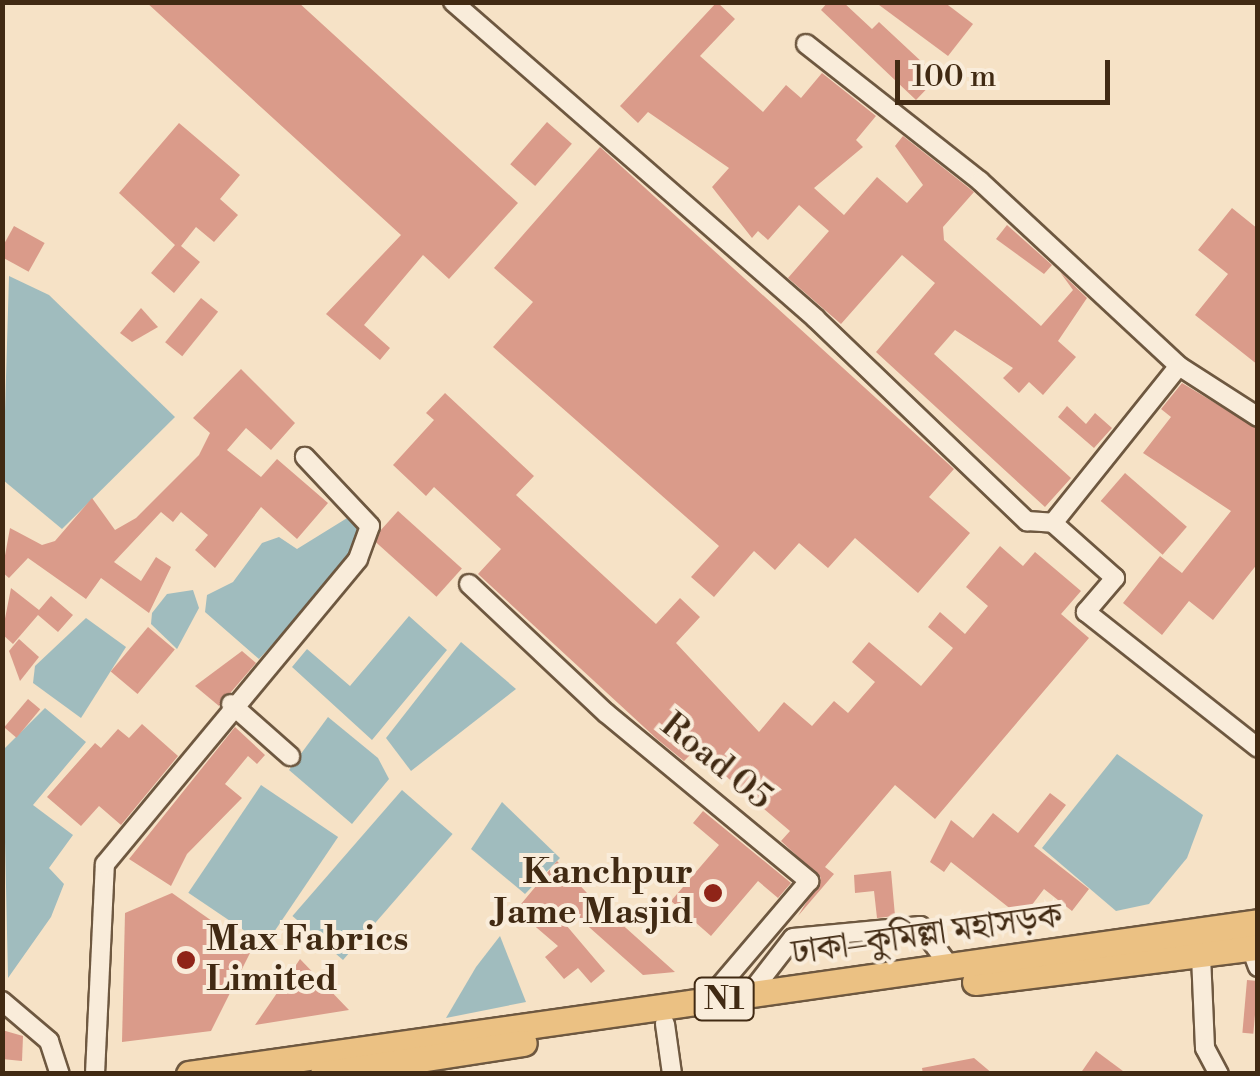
<!DOCTYPE html>
<html>
<head>
<meta charset="utf-8">
<style>
  body { margin:0 }
  #map { position:relative; width:1260px; height:1076px; overflow:hidden; background:#f6e2c6; font-family:"Libre Bodoni","Noto Serif Bengali",serif }
  div>[style] { position:absolute }
  .water>* { inset:0; background:#a0bcbe; transform-origin:0 0 }
  .building>* { inset:0; background:#da9b8a; transform-origin:0 0 }
  .roads { filter:drop-shadow(2px 0 #6e5840) drop-shadow(-2px 0 #6e5840) drop-shadow(0 2px #6e5840) drop-shadow(0 -2px #6e5840) }
  .minor>* { height:18px; margin:-9px; padding:0 9px; transform-origin:9px; border-radius:9px; background:#f9ecda }
  .highway>* { height:25px; margin:-12.5px; padding:0 12.5px; transform-origin:12.5px; border-radius:12.5px; background:#ebc183 }
  .dots>* { width:28px; height:28px; translate:-50% -50%; box-sizing:border-box; border:5px solid #f9ecda; border-radius:50% }
  span { translate:-50% -50%; white-space:nowrap; text-align:center; line-height:1.15; -webkit-text-stroke:8px #f9ecda; paint-order:stroke }
  .shield-label span { padding:2px 8px; background:#f9ecda; border:2px solid; border-radius:8px; -webkit-text-stroke-width:0 }
  .shield-label { font-size:32px; color:#412a13; font-weight:700 }
  .street-label { font-size:35px; color:#412a13 }
  .poi-label { font-size:35px; color:#412a13; font-weight:700 }
  .right { translate:-100% -50%; text-align:right }
  .left { translate:0 -50%; text-align:left }
  .frame { position:absolute; inset:0; border:5px solid #412a13; pointer-events:none }
  .scale { position:absolute; left:895px; top:60px; width:215px; height:45px; box-sizing:border-box; border:5px solid #412a13; border-top:0; padding-left:12px; font-size:30px; line-height:35px; white-space:nowrap; color:#412a13; -webkit-text-stroke:8px #f9ecda; paint-order:stroke }
</style>
</head>
<body>
<div id="map">
  <div class="water">
    <div style="clip-path:polygon(9px 276px,49px 295px,175px 417px,62px 529px,3px 480px)"></div>
    <div style="clip-path:polygon(352px 515px,364px 520px,354px 557px,259px 659px,205px 612px,207px 595px,233px 582px,262px 543px,279px 537px,297px 549px)"></div>
    <div style="clip-path:polygon(193px 590px,199px 608px,177px 649px,151px 624px,152px 613px,167px 594px)"></div>
    <div style="clip-path:polygon(409px 616px,447px 650px,372px 740px,292px 667px,307px 649px,350px 686px)"></div>
    <div style="clip-path:polygon(86px 618px,126px 647px,81px 718px,33px 683px,35px 666px)"></div>
    <div style="clip-path:polygon(461px 642px,516px 689px,411px 771px,386px 738px)"></div>
    <div style="clip-path:polygon(45px 708px,86px 742px,33px 805px,73px 835px,49px 868px,64px 884px,51px 917px,8px 978px,3px 750px)"></div>
    <div style="clip-path:polygon(328px 717px,378px 758px,389px 779px,352px 824px,289px 770px)"></div>
    <div style="clip-path:polygon(1117px 754px,1203px 815px,1187px 858px,1149px 904px,1116px 911px,1042px 848px)"></div>
    <div style="left:261px;top:785px;width:93px;height:130px;rotate:34deg"></div>
    <div style="left:402px;top:790px;width:67px;height:167px;rotate:41deg"></div>
    <div style="clip-path:polygon(502px 802px,560px 858px,525px 894px,471px 849px)"></div>
    <div style="clip-path:polygon(500px 936px,526px 1002px,446px 1018px,476px 967px)"></div>
  </div>
  <div class="building">
    <div style="clip-path:polygon(146px 2px,298px 2px,518px 203px,449px 279px,423px 255px,364px 325px,390px 348px,380px 360px,326px 314px,401px 235px)"></div>
    <div style="clip-path:polygon(717px 2px,735px 19px,700px 56px,763px 112px,786px 85px,801px 98px,822px 73px,876px 116px,856px 140px,863px 147px,814px 188px,844px 215px,877px 177px,907px 203px,923px 185px,895px 146px,903px 136px,974px 192px,943px 227px,944px 240px,1041px 326px,1073px 290px,1060px 272px,1087px 298px,1058px 341px,1076px 357px,1043px 395px,1029px 382px,1019px 393px,1003px 378px,1013px 368px,955px 330px,934px 354px,1071px 478px,1045px 507px,876px 352px,935px 283px,902px 255px,841px 324px,788px 278px,829px 231px,799px 205px,768px 240px,758px 231px,752px 238px,712px 187px,729px 168px,648px 112px,638px 123px,620px 106px)"></div>
    <div style="clip-path:polygon(828px 2px,843px 2px,872px 29px,879px 22px,938px 77px,916px 100px,821px 10px)"></div>
    <div style="clip-path:polygon(875px 2px,944px 2px,973px 24px,948px 56px)"></div>
    <div style="left:547px;top:122px;width:33px;height:56px;rotate:41deg"></div>
    <div style="clip-path:polygon(179px 123px,240px 175px,220px 199px,238px 215px,214px 242px,196px 227px,181px 246px,200px 262px,174px 293px,151px 273px,175px 245px,119px 193px)"></div>
    <div style="clip-path:polygon(600px 147px,954px 469px,929px 497px,970px 533px,918px 593px,855px 538px,828px 568px,799px 543px,775px 570px,754px 551px,714px 597px,691px 577px,719px 546px,493px 347px,533px 302px,494px 268px)"></div>
    <div style="clip-path:polygon(1232px 208px,1258px 229px,1258px 365px,1195px 315px,1228px 274px,1198px 250px)"></div>
    <div style="clip-path:polygon(1007px 225px,1052px 265px,1044px 274px,996px 239px)"></div>
    <div style="left:14px;top:226px;width:35px;height:33px;rotate:29deg"></div>
    <div style="left:201px;top:298px;width:22px;height:57px;rotate:39deg"></div>
    <div style="clip-path:polygon(141px 308px,158px 327px,132px 342px,120px 333px)"></div>
    <div style="clip-path:polygon(241px 369px,295px 423px,271px 450px,246px 428px,227px 450px,261px 477px,277px 459px,328px 503px,297px 539px,261px 507px,215px 568px,195px 550px,208px 535px,181px 512px,173px 522px,161px 512px,114px 562px,141px 581px,156px 557px,171px 567px,149px 613px,101px 578px,86px 599px,28px 558px,9px 578px,2px 572px,10px 528px,42px 545px,55px 541px,92px 498px,115px 530px,136px 518px,199px 455px,210px 433px,193px 418px)"></div>
    <div style="clip-path:polygon(1182px 383px,1258px 429px,1258px 563px,1213px 620px,1189px 601px,1162px 635px,1123px 603px,1160px 556px,1182px 573px,1231px 511px,1143px 453px,1171px 417px,1161px 409px)"></div>
    <div style="clip-path:polygon(445px 393px,534px 476px,516px 495px,656px 624px,680px 598px,700px 617px,676px 643px,759px 732px,784px 702px,812px 726px,834px 701px,848px 713px,875px 682px,852px 662px,869px 642px,921px 686px,953px 648px,928px 627px,940px 612px,965px 634px,988px 606px,966px 587px,1000px 546px,1023px 566px,1035px 552px,1081px 591px,1061px 614px,1089px 638px,935px 819px,895px 785px,825px 867px,834px 874px,798px 916px,821px 878px,781px 841px,790px 831px,695px 750px,684px 761px,657px 739px,478px 574px,501px 549px,434px 487px,426px 496px,393px 465px,434px 420px,426px 413px)"></div>
    <div style="clip-path:polygon(1067px 406px,1086px 424px,1095px 413px,1112px 428px,1094px 448px,1058px 417px)"></div>
    <div style="left:1125px;top:473px;width:82px;height:37px;rotate:41deg"></div>
    <div style="left:398px;top:511px;width:86px;height:38px;rotate:42deg"></div>
    <div style="clip-path:polygon(11px 588px,39px 610px,51px 596px,73px 615px,58px 632px,38px 615px,13px 644px,2px 634px)"></div>
    <div style="left:148px;top:627px;width:35px;height:58px;rotate:40deg"></div>
    <div style="clip-path:polygon(19px 639px,39px 657px,20px 681px,9px 651px)"></div>
    <div style="clip-path:polygon(242px 651px,256px 663px,219px 706px,195px 686px)"></div>
    <div style="left:28px;top:699px;width:16px;height:37px;rotate:40deg"></div>
    <div style="clip-path:polygon(142px 724px,178px 756px,121px 825px,99px 806px,81px 826px,47px 797px,95px 743px,101px 748px,118px 729px,129px 738px)"></div>
    <div style="clip-path:polygon(235px 727px,265px 755px,257px 764px,248px 756px,225px 784px,242px 798px,187px 854px,171px 886px,129px 859px)"></div>
    <div style="clip-path:polygon(1050px 793px,1066px 805px,1034px 846px,1089px 889px,1072px 911px,1044px 889px,1022px 918px,951px 862px,944px 872px,930px 862px,951px 820px,973px 838px,993px 813px,1018px 833px)"></div>
    <div style="clip-path:polygon(703px 811px,791px 883px,778px 898px,758px 881px,711px 936px,671px 901px,719px 845px,693px 823px)"></div>
    <div style="clip-path:polygon(557px 861px,587px 893px,675px 972px,643px 975px,563px 904px,555px 912px,605px 971px,591px 983px,578px 968px,564px 979px,545px 957px,558px 946px,516px 910px)"></div>
    <div style="clip-path:polygon(891px 871px,895px 916px,877px 918px,874px 891px,855px 893px,854px 875px)"></div>
    <div style="clip-path:polygon(172px 893px,252px 949px,211px 1031px,122px 1042px,125px 913px)"></div>
    <div style="clip-path:polygon(300px 959px,349px 1010px,255px 1025px,288px 977px)"></div>
    <div style="left:1247px;top:980px;width:11px;height:53px;rotate:5deg"></div>
    <div style="clip-path:polygon(2px 1030px,23px 1036px,22px 1061px,2px 1059px)"></div>
    <div style="clip-path:polygon(1096px 1051px,1127px 1074px,1080px 1074px)"></div>
    <div style="clip-path:polygon(974px 1058px,993px 1074px,923px 1074px,922px 1068px)"></div>
  </div>
  <div class="roads">
    <div class="minor">
      <div style="left:453px;top:2px;width:481px;rotate:41.1deg"></div>
      <div style="left:815px;top:318px;width:294px;rotate:43.8deg"></div>
      <div style="left:1027px;top:521px;width:26px;rotate:4deg"></div>
      <div style="left:1053px;top:523px;width:83px;rotate:41.6deg"></div>
      <div style="left:1115px;top:578px;width:45px;rotate:130.5deg"></div>
      <div style="left:1086px;top:612px;width:219px;rotate:38.3deg"></div>
      <div style="left:806px;top:44px;width:221px;rotate:38.2deg"></div>
      <div style="left:980px;top:181px;width:272px;rotate:42.9deg"></div>
      <div style="left:1179px;top:366px;width:94px;rotate:32.8deg"></div>
      <div style="left:1053px;top:523px;width:201px;rotate:-51.3deg"></div>
      <div style="left:469px;top:584px;width:188px;rotate:43.3deg"></div>
      <div style="left:606px;top:713px;width:264px;rotate:39.6deg"></div>
      <div style="left:809px;top:881px;width:157px;rotate:130.4deg"></div>
      <div style="left:231px;top:704px;width:79px;rotate:41.4deg"></div>
      <div style="left:1251px;top:948px;width:20px;rotate:70deg"></div>
      <div style="left:1201px;top:956px;width:92px;rotate:87.5deg"></div>
      <div style="left:1205px;top:1048px;width:30px;rotate:62deg"></div>
      <div style="left:748px;top:996px;width:73px;rotate:-52.2deg"></div>
      <div style="left:793px;top:938px;width:128px;rotate:-5.4deg"></div>
      <div style="left:920px;top:926px;width:52px;rotate:53.6deg"></div>
      <div style="left:2px;top:1001px;width:62px;rotate:40.4deg"></div>
      <div style="left:49px;top:1041px;width:35px;rotate:72deg"></div>
      <div style="left:665px;top:1024px;width:50px;rotate:82deg"></div>
      <div style="left:95px;top:1074px;width:210px;rotate:-87.3deg"></div>
      <div style="left:105px;top:864px;width:396px;rotate:-50.3deg"></div>
      <div style="left:358px;top:559px;width:35px;rotate:-70deg"></div>
      <div style="left:370px;top:526px;width:95px;rotate:-133.3deg"></div>
    </div>
    <div class="highway">
      <div style="left:975px;top:982px;width:285px;rotate:-7.1deg"></div>
      <div style="left:189px;top:1074px;width:1080px;rotate:-8.09deg"></div>
      <div style="left:323px;top:1074px;width:203px;rotate:-8.8deg"></div>
    </div>
  </div>
  <div class="dots">
    <div style="left:713px;top:893px;background:#8f2418"></div>
    <div style="left:186px;top:960px;background:#8f2418"></div>
  </div>
  <div class="shield-label">
    <span style="left:724px;top:999px">N1</span>
  </div>
  <div class="street-label">
    <span style="left:716px;top:762px;rotate:39deg">Road 05</span>
    <span style="left:927px;top:935px;rotate:-8deg">ঢাকা–কুমিল্লা মহাসড়ক</span>
  </div>
  <div class="poi-label">
    <span class="right" style="left:693px;top:893px">Kanchpur<br>Jame Masjid</span>
    <span class="left" style="left:206px;top:960px">Max Fabrics<br>Limited</span>
  </div>
  <div class="frame"></div>
  <div class="scale">100 m</div>
</div>
</body>
</html>
